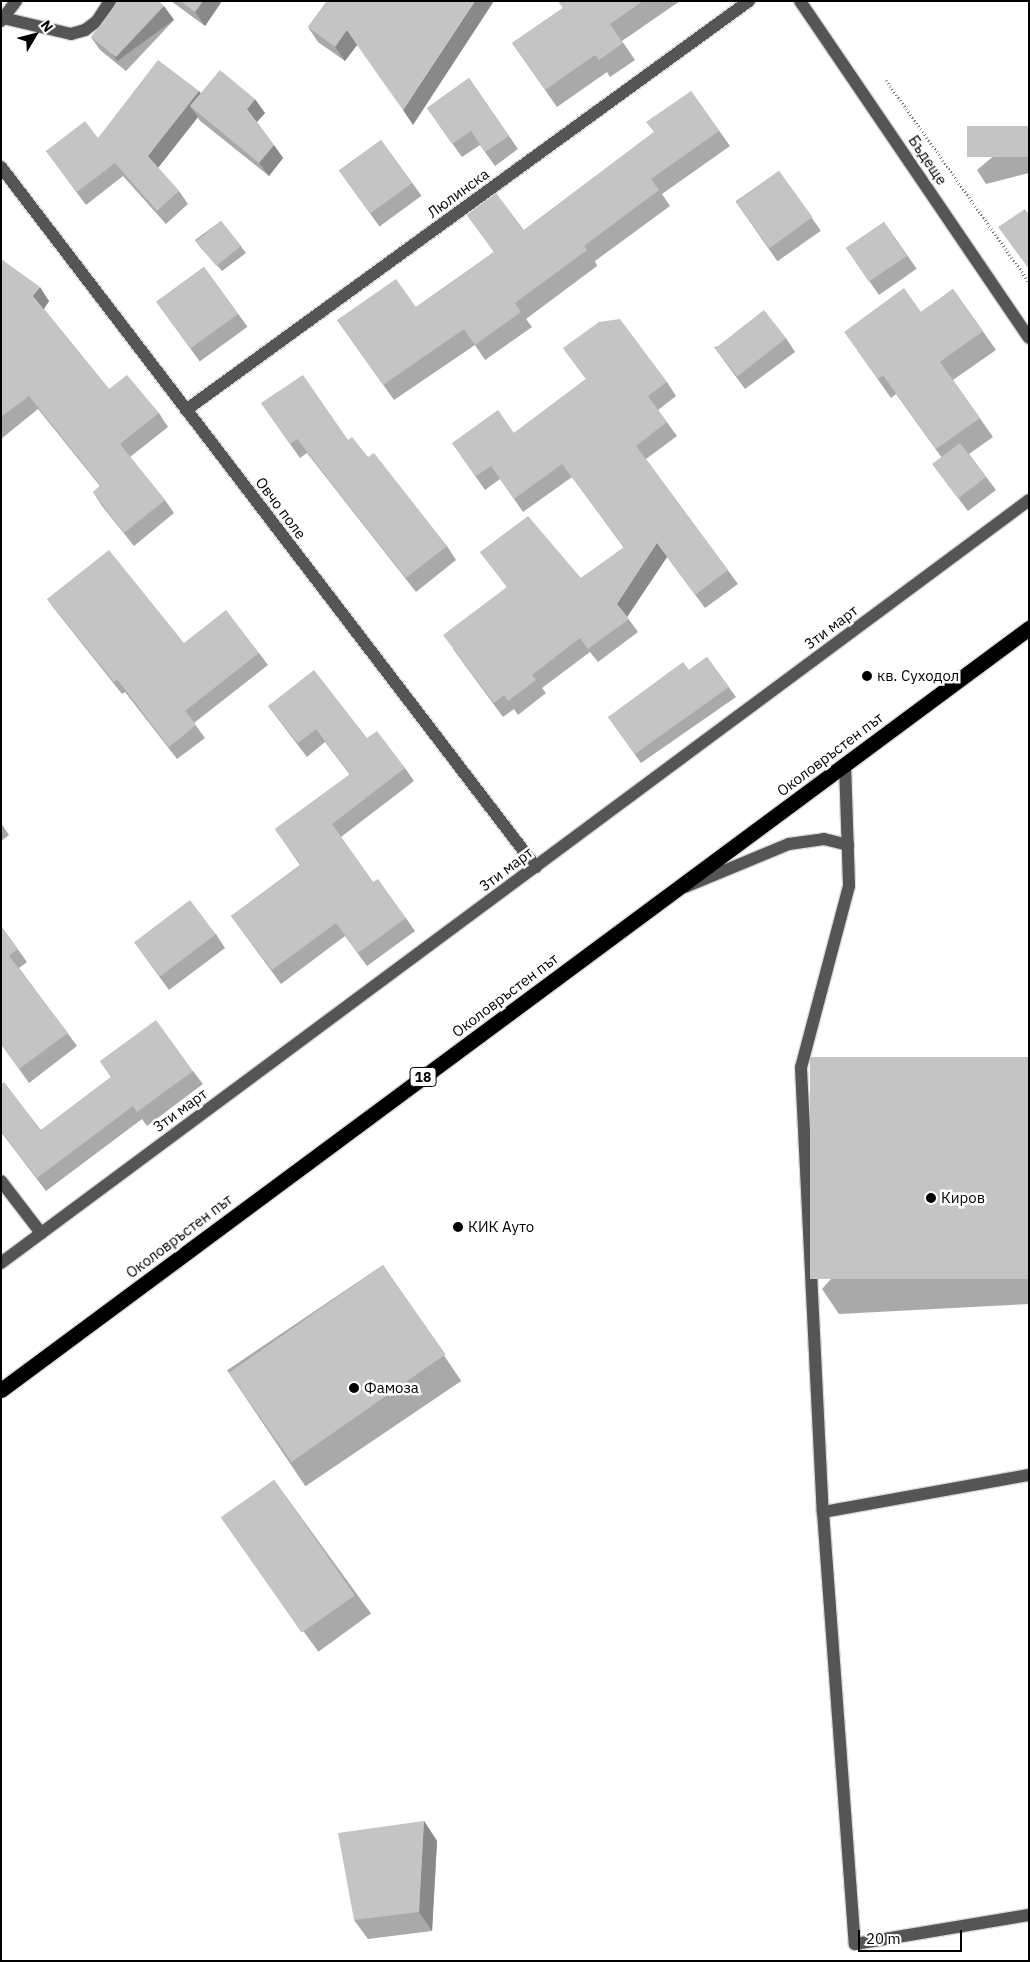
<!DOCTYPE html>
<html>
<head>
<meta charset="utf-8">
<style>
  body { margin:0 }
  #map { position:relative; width:1030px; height:1962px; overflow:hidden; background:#fff; font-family:"IBM Plex Sans",sans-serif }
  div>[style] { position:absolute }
  .path>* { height:3px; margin-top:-1.5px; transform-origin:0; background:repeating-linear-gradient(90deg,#777 0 1px,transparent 0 3.5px) }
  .roads { filter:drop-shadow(1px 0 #dbdbdb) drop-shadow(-1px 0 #dbdbdb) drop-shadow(0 1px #dbdbdb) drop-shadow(0 -1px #dbdbdb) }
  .minor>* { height:12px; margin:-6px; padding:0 6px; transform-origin:6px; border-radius:6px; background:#555 }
  .highway>* { height:15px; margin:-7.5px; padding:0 7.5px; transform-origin:7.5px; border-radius:7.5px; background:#000 }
  .wall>* { inset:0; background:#a9a9a9; transform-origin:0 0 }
  .shaded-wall>* { inset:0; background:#898989; transform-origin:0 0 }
  .building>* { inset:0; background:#c4c4c4; transform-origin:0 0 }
  .dots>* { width:14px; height:14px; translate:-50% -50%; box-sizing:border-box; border:2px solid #fff; border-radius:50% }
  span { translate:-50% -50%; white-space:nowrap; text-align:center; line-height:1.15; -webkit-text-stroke:5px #fff; paint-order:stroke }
  .shield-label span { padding:1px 4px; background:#fff; border:1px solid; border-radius:4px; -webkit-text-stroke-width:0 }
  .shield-label { font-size:14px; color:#000; font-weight:700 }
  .street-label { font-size:15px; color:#000 }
  .poi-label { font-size:15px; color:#000 }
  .left { translate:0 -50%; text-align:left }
  .frame { position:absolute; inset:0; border:2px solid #000; pointer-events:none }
  .north { position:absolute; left:10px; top:10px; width:50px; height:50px; -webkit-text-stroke:4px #fff; paint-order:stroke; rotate:53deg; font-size:14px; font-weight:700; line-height:20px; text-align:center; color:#000 }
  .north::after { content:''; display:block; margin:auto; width:18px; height:22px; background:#000; clip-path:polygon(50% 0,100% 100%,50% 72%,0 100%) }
  .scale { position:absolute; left:858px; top:1930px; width:104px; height:22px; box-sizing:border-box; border:2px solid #000; border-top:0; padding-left:6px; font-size:15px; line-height:18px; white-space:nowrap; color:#000; -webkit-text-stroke:4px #fff; paint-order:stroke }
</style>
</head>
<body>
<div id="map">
  <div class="path">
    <div style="left:886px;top:80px;width:247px;rotate:54.7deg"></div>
  </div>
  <div class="roads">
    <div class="minor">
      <div style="left:800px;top:1px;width:407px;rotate:55.8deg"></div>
      <div style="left:3px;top:18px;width:70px;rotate:13.2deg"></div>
      <div style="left:71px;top:34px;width:15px;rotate:-16deg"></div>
      <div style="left:85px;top:30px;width:15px;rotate:-37deg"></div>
      <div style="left:97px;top:21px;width:24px;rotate:-57deg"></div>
      <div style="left:1px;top:21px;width:25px;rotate:-53deg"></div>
      <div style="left:1px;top:167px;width:881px;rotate:52.61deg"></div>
      <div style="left:186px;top:410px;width:696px;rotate:-36deg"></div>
      <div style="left:845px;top:764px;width:122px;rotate:88.1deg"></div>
      <div style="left:849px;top:886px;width:188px;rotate:104.8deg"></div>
      <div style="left:801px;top:1068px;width:445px;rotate:87.2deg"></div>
      <div style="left:823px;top:1512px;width:433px;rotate:85.8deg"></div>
      <div style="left:855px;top:1944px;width:176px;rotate:-9.5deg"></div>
      <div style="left:685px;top:887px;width:113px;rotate:-22.5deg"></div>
      <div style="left:789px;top:844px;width:35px;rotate:-8deg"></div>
      <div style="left:824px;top:839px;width:25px;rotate:14deg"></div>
      <div style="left:1px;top:1181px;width:66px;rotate:52.4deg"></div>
      <div style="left:1px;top:1263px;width:1280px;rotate:-36.58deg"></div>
      <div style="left:823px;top:1512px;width:209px;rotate:-10.2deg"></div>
    </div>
    <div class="highway">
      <div style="left:1px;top:1390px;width:1280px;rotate:-36.55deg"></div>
    </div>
  </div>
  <div class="wall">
    <div style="clip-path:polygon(171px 1px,222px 1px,205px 26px)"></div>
    <div style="clip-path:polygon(327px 1px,413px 125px,357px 45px,345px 61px,318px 42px,308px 27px)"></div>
    <div style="clip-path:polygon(558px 1px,680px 1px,622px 41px,635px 60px,610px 77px,607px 72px,557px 107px,512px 43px,563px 8px)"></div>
    <div style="clip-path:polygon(174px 20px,126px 71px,100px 50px,91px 37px)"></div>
    <div style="clip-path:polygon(469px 78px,518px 149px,495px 166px,480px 145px,462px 157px,427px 108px)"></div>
    <div style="clip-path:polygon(199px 91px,201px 94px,265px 113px,257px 122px,283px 158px,269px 176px,199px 120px,198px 117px,158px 168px,179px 191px,188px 204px,166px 224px,123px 176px,86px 205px,46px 151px,98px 138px)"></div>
    <div style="clip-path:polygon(691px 91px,730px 146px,662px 194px,670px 206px,595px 261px,597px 266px,526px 319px,532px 327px,485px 360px,475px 345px,394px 400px,337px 320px,416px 307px,494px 252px,467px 215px,524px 230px,654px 132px)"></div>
    <div style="clip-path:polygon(1029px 126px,1029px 173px,986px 184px,977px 170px)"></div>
    <div style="left:381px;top:140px;width:69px;height:52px;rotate:54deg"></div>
    <div style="left:779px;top:171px;width:73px;height:53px;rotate:55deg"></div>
    <div style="clip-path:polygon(221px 221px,246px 253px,222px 271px,200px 247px,195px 240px)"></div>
    <div style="left:884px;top:222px;width:57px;height:46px;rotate:55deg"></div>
    <div style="clip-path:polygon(1px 259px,49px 301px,44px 309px,109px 389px,159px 413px,168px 427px,130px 457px,165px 500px,174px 513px,134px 546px,102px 506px,93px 492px,100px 486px,38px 409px,1px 439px)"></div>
    <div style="left:204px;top:267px;width:74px;height:59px;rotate:54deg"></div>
    <div style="clip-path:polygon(953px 289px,996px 350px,953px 380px,993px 437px,969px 454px,996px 490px,968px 511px,933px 465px,942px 458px,896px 394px,891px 398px,857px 350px,921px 312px)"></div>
    <div style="clip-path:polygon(786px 338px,795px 352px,745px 389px,714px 347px)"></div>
    <div style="clip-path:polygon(563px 348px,667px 382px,676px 396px,658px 410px,677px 436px,646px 459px,738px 584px,705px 608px,667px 557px,627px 617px,638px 632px,598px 662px,590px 652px,542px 688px,546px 693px,518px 715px,514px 709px,503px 717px,453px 649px,507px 587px,480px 552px,581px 578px,624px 548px,572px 477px,523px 512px,500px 479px,485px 490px,452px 443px,514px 433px,586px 379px)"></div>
    <div style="clip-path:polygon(261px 403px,368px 457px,447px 546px,456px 560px,416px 592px,307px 453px,300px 458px)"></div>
    <div style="clip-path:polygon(47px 599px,184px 643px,259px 653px,268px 665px,194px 723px,205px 738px,177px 759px,125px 692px,122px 694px,56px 611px)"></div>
    <div style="clip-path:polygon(707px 657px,736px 697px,641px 763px,608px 717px,689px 670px)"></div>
    <div style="clip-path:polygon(268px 706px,367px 738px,405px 768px,414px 781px,341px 837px,373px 882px,406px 918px,415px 931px,367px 966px,345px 936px,281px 984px,231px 916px,300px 865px,275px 829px,350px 775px,325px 742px,307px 757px)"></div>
    <div style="clip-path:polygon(1px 823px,9px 835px,1px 841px)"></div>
    <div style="clip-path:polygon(1px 926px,27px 962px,19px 968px,77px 1046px,29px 1083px,1px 1044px)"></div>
    <div style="clip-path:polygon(216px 934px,225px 948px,169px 990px,134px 942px)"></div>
    <div style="clip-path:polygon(1029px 1057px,1029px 1304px,839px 1314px,822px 1289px)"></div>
    <div style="clip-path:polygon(100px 1061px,193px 1071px,203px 1084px,147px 1126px,142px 1119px,46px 1191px,1px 1132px,1px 1085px,41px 1130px,111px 1077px)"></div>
    <div style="left:383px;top:1265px;width:140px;height:188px;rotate:56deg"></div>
    <div style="left:274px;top:1480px;width:165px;height:65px;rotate:54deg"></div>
    <div style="clip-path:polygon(424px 1821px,437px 1841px,432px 1931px,368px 1939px,354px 1920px)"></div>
  </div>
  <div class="shaded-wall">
    <div style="clip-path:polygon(203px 1px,222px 1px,205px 26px,195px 12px)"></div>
    <div style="clip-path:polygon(475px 1px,494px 1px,413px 125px,403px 110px)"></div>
    <div style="left:164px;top:6px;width:17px;height:70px;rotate:54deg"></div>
    <div style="clip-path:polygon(347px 30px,357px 45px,345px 61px,335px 47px)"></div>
    <div style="clip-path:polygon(199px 91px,208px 104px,190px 106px,198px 117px,157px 169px,148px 156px)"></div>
    <div style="clip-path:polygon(255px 99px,265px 113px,256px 123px,247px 109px)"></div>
    <div style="clip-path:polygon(274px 145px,283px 158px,269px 176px,259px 163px)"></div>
    <div style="clip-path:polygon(40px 287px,49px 301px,43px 310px,33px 296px)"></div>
    <div style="clip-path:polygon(657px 543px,667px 557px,627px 617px,617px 604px)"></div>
    <div style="clip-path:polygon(424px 1821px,437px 1841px,432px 1931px,419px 1912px)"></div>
  </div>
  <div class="building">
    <div style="clip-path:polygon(118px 1px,159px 1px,164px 6px,116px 57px,91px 37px)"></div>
    <div style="clip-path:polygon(180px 1px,203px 1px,195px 12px)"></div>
    <div style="clip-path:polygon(327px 1px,475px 1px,403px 110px,347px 30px,335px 47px,308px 27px)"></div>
    <div style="clip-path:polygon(558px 1px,643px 1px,610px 24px,623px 43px,599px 60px,595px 55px,545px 90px,512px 43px,563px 8px)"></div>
    <div style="clip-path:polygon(158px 60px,199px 91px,148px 156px,179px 191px,157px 211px,115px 163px,77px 192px,46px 151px,85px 121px,98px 138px)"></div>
    <div style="clip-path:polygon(220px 70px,255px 99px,247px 109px,274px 145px,259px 163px,190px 106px)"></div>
    <div style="clip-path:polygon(469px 78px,509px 136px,485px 152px,471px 131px,452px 144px,427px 108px)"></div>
    <div style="clip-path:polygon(691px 91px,719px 131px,651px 179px,659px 190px,584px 246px,587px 250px,515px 303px,521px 312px,475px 345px,464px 329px,383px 385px,337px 320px,396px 279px,416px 307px,494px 252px,467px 215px,496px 193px,524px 230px,654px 132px,646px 122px)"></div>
    <div style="left:1029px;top:126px;width:31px;height:62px;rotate:90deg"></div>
    <div style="left:381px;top:140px;width:53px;height:52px;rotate:54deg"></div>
    <div style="left:779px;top:171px;width:57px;height:53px;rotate:54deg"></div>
    <div style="clip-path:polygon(1025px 209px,1029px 215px,1029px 269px,998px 227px)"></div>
    <div style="left:221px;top:221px;width:32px;height:32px;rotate:51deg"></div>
    <div style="left:884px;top:222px;width:41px;height:46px;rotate:56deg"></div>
    <div style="clip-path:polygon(1px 259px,40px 287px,33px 296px,109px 389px,127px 375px,159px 413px,120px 444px,165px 500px,124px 533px,93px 492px,101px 486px,29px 396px,1px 417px)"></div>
    <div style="left:204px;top:267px;width:58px;height:59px;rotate:54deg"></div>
    <div style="clip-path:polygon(904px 288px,921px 312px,953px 289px,983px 331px,940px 362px,980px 418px,936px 449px,883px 375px,878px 379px,844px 332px)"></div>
    <div style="left:764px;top:310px;width:36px;height:62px;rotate:52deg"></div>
    <div style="clip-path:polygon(620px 319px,667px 382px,648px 396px,667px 422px,636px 446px,728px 570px,695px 595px,657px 543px,617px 604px,629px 619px,588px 649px,580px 638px,532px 675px,536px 680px,508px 701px,504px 695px,494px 703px,443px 635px,507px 587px,480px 552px,528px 516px,581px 578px,624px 547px,562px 464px,514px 499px,491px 466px,476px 476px,452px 443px,498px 410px,514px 433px,586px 379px,563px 348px,599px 322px)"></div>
    <div style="clip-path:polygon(303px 375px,348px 440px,352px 437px,368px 457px,374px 453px,447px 546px,406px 578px,297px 439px,290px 444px,261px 403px)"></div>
    <div style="left:960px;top:443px;width:43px;height:35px;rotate:53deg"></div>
    <div style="clip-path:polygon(109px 550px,184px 643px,226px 610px,259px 653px,185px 711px,196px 725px,169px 747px,117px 679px,114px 682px,47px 599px)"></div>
    <div style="clip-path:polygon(707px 657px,729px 687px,635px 754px,608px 717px,683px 662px,689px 670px)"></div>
    <div style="clip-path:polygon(314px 670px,367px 738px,377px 731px,405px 768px,332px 824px,373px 882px,378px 879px,406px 918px,358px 953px,336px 923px,272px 970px,231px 916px,301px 865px,275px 829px,350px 774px,316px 729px,298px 743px,268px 706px)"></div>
    <div style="left:190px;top:900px;width:43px;height:70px;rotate:53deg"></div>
    <div style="clip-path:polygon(1px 926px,18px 949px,9px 956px,68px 1033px,19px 1069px,1px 1044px)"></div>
    <div style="clip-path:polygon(156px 1020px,193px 1071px,137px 1112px,133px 1106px,37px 1178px,1px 1131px,1px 1085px,4px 1082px,41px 1130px,111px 1077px,100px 1061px)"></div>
    <div style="left:1029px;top:1057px;width:222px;height:219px;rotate:90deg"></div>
    <div style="left:383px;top:1265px;width:109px;height:188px;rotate:55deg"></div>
    <div style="left:274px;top:1480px;width:141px;height:65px;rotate:55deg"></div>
    <div style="clip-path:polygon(424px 1821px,419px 1912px,354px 1920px,338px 1833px)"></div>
  </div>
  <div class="dots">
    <div style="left:867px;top:676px;background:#000"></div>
    <div style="left:931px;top:1198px;background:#000"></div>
    <div style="left:458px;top:1227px;background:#000"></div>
    <div style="left:354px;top:1388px;background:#000"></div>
  </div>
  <div class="shield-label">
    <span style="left:423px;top:1077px">18</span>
  </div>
  <div class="street-label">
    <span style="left:928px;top:160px;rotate:56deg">Бъдеще</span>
    <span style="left:458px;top:193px;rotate:-36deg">Люлинска</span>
    <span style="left:281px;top:508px;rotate:53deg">Овчо поле</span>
    <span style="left:831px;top:627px;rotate:-37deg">3ти март</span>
    <span style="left:830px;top:754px;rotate:-37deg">Околовръстен път</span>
    <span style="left:506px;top:869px;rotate:-37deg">3ти март</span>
    <span style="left:505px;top:995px;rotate:-37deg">Околовръстен път</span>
    <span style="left:180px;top:1110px;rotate:-36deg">3ти март</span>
    <span style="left:179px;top:1236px;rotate:-37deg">Околовръстен път</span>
  </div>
  <div class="poi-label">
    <span class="left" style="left:877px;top:676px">кв. Суходол</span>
    <span class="left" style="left:941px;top:1198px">Киров</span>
    <span class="left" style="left:468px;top:1227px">КИК Ауто</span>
    <span class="left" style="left:364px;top:1388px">Фамоза</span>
  </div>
  <div class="frame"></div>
  <div class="north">N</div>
  <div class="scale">20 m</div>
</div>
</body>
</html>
